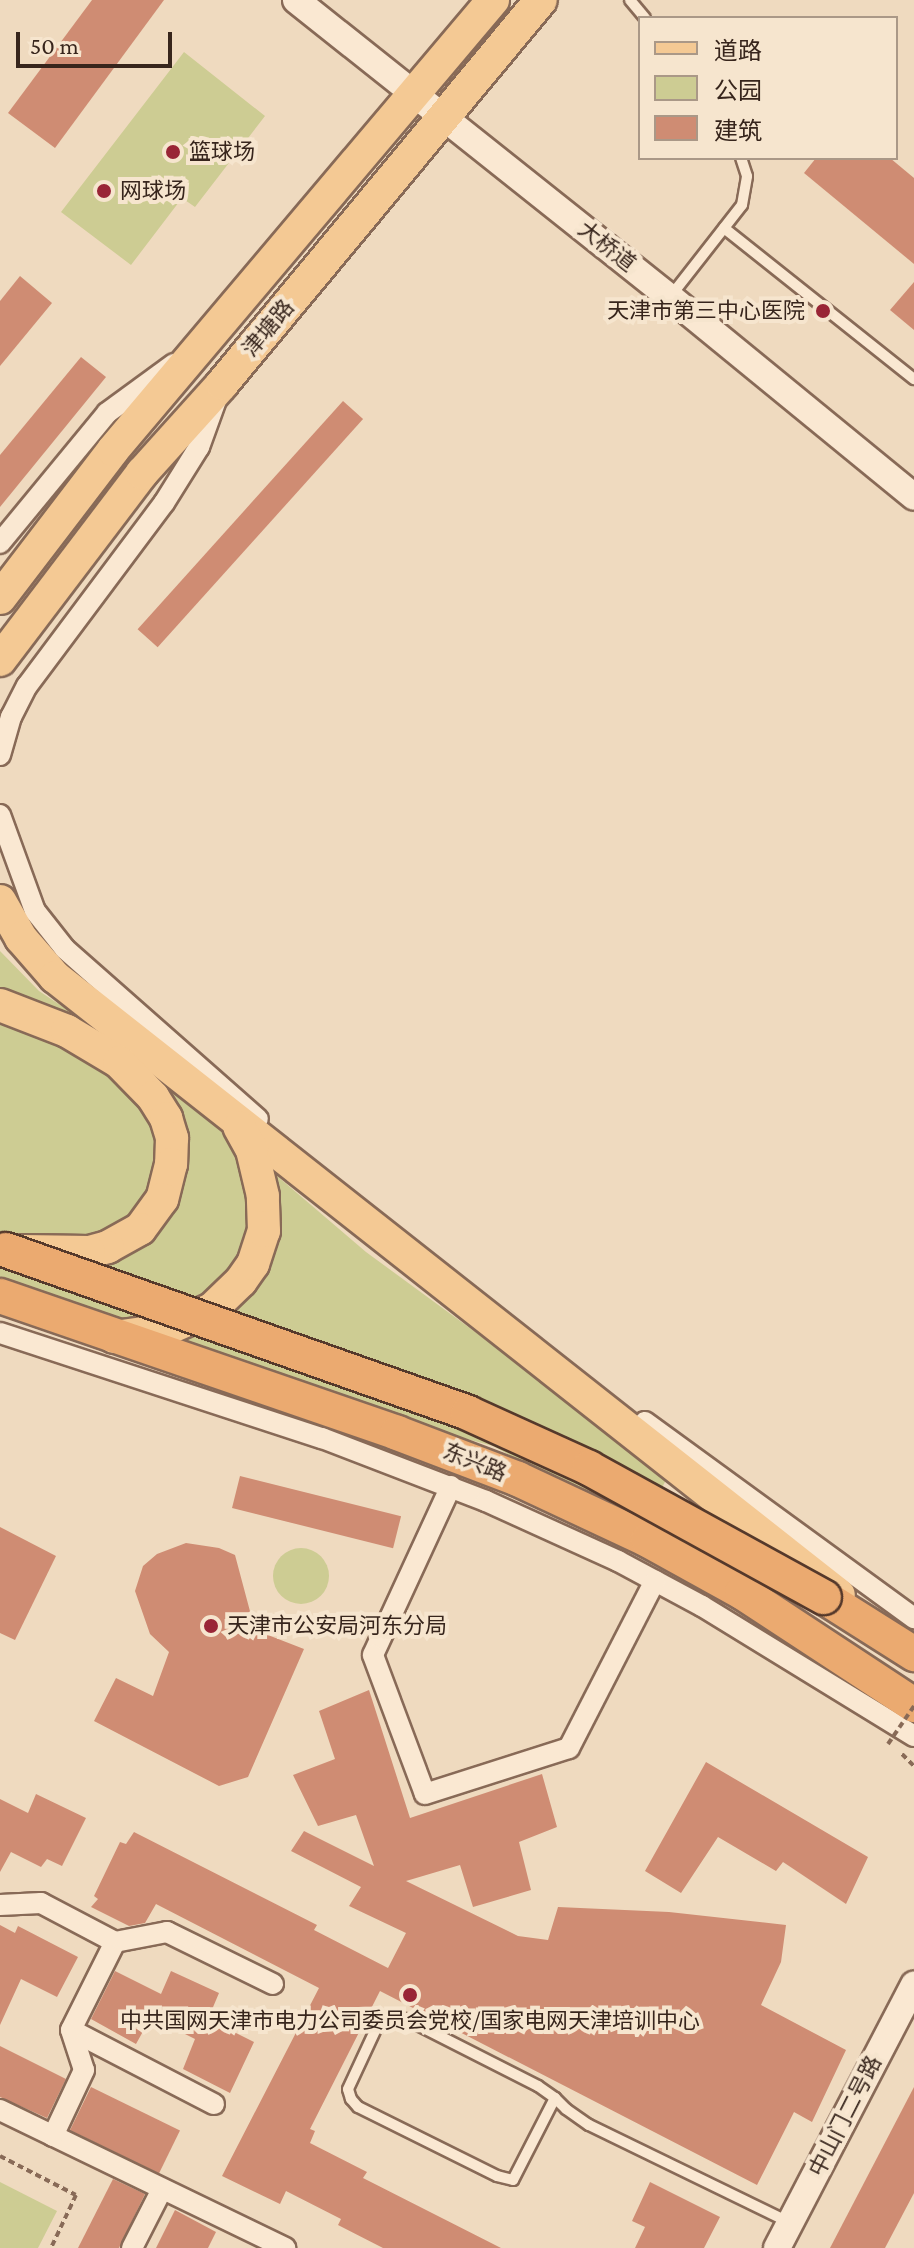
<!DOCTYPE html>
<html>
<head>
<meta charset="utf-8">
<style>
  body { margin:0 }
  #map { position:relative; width:914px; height:2248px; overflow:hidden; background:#efdabf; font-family:"Crimson Pro","Noto Sans SC",serif }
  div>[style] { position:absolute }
  .green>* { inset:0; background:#cdcc93 }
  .round { border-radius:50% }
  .building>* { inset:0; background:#cf8c73; transform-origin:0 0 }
  .path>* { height:4px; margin-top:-2px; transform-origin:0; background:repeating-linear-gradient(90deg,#886a57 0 6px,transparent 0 10px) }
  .roads { filter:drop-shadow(2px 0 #886a57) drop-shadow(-2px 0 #886a57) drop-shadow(0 2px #886a57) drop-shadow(0 -2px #886a57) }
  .service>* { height:10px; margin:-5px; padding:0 5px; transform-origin:5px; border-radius:5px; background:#fae8d2 }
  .minor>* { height:20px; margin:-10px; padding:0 10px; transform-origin:10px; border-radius:10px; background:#fae8d2 }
  .tertiary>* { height:26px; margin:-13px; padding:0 13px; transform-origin:13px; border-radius:13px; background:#fae8d2 }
  .primary>* { height:32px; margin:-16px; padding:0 16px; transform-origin:16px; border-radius:16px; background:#f4c994 }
  .trunk>* { height:34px; margin:-17px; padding:0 17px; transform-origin:17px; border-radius:17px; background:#ebaa70 }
  .path-bridge>* { height:4px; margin-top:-2px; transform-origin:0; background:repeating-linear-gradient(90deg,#886a57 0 6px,transparent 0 10px) }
  .bridges { filter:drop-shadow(2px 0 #55392b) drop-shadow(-2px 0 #55392b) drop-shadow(0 2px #55392b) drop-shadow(0 -2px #55392b) }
  .trunk-bridge>* { height:34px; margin:-17px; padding:0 17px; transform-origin:17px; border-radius:17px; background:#ebaa70 }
  .dots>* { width:22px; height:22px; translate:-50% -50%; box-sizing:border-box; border:4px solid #f6e5ce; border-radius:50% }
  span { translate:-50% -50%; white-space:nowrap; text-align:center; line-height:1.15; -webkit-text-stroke:8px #f6e5ce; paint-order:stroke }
  .poi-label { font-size:22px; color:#37251c }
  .left { translate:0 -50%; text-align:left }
  .right { translate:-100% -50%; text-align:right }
  .street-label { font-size:22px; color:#37251c }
  .legend { position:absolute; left:638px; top:16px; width:260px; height:144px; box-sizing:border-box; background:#f6e5ce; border:2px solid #aa9887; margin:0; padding:10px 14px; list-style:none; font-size:24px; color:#37251c }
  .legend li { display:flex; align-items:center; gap:16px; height:40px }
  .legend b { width:40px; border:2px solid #aa9887 }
  .scale { position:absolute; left:16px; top:32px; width:156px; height:36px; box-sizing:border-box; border:4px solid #37251c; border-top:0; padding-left:10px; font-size:24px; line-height:28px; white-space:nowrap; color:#37251c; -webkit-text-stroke:6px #f6e5ce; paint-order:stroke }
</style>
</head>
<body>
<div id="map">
  <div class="green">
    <div style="clip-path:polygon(184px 52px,265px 116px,195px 207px,182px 198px,131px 265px,61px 212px)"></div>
    <div style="clip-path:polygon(0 951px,39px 991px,133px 1053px,366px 1252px,669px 1474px,642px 1527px,493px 1446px,351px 1408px,0 1291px)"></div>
    <div class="round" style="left:273px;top:1548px;width:56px;height:56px"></div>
    <div style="clip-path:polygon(0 2182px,57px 2211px,38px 2248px,0 2248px)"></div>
  </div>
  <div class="building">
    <div style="clip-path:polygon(92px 0,164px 0,55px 148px,8px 113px)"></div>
    <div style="clip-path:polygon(816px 158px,890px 158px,914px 178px,914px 264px,804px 173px)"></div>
    <div style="clip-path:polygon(20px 276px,52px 303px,0 366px,0 301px)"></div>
    <div style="clip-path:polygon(914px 282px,914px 330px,890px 310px)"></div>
    <div style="clip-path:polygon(81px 357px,106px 377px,0 507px,0 455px)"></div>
    <div style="left:343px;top:401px;width:27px;height:307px;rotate:42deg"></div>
    <div style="left:240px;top:1476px;width:166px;height:33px;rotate:14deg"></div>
    <div style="clip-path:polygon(0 1527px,56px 1556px,15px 1640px,0 1633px)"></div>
    <div style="clip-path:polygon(186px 1543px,219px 1548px,235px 1555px,255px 1630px,304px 1649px,248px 1777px,219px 1786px,94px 1721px,116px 1678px,153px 1696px,169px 1652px,150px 1634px,135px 1591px,143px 1566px,157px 1554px)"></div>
    <div style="clip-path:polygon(369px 1690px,410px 1818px,542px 1774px,557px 1827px,519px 1842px,531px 1890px,473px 1907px,460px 1865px,406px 1881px,518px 1936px,548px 1940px,558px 1907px,669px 1912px,786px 1925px,781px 1962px,761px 2005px,846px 2050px,812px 2122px,794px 2112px,757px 2185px,380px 1991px,310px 2129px,315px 2131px,310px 2143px,367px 2172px,363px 2178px,501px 2248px,383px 2248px,338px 2225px,341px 2219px,286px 2191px,280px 2204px,222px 2176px,319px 1988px,156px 1904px,145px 1923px,129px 1926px,91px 1907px,98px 1899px,94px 1896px,120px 1842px,126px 1844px,134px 1832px,317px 1925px,314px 1930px,388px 1968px,406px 1933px,349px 1906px,361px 1887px,291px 1851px,304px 1831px,374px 1866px,356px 1815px,318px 1826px,293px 1775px,335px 1759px,319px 1711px)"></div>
    <div style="clip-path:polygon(706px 1762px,868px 1857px,846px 1904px,783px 1862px,776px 1871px,718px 1837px,681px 1893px,645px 1871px)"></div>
    <div style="clip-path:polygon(36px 1794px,86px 1818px,62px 1866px,47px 1859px,41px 1867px,11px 1852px,0 1872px,0 1799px,28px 1813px)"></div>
    <div style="clip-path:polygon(0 1925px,15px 1933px,18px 1926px,78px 1957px,57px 1997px,21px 1979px,0 2025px)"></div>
    <div style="clip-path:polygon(115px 1971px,161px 1994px,171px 1971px,219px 1993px,208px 2019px,254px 2042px,230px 2093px,183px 2069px,195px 2039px,151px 2017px,136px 2044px,91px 2019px)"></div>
    <div style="clip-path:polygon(0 2046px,66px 2079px,47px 2118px,0 2097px)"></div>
    <div style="left:91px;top:2087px;width:99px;height:48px;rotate:26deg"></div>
    <div style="clip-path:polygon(914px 2087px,914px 2193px,885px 2248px,830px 2248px)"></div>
    <div style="clip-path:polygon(113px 2179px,145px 2194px,119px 2248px,78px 2248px)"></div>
    <div style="clip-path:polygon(650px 2182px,720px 2217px,704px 2248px,635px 2248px,645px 2227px,632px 2221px)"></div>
    <div style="clip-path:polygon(175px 2210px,216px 2232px,208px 2248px,156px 2248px)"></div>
  </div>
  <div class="path">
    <div style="left:902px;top:1754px;width:17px;rotate:45deg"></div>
    <div style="left:0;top:2156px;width:85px;rotate:27.2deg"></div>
    <div style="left:76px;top:2195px;width:59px;rotate:115.3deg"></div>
  </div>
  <div class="roads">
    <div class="service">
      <div style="left:630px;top:0;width:23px;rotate:50deg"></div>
      <div style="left:724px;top:228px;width:243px;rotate:38.5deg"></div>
      <div style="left:670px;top:297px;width:117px;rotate:-52deg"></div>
      <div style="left:742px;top:205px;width:29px;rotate:-80deg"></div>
      <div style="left:747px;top:176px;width:19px;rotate:-108deg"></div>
      <div style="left:555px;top:2098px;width:92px;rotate:117.1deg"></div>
      <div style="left:513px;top:2180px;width:16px;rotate:-166deg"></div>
      <div style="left:497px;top:2176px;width:155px;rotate:-153.6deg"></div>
      <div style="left:358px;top:2107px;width:11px;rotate:-131deg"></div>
      <div style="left:351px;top:2099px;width:10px;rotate:-107deg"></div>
      <div style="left:348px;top:2089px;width:76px;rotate:-65.1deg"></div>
      <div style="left:380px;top:2020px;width:8px;rotate:-30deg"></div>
      <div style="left:387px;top:2016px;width:19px;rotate:9deg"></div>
      <div style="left:406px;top:2019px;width:148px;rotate:26.9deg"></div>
      <div style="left:538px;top:2086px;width:21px;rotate:35deg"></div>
      <div style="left:555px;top:2098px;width:16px;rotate:45deg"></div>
      <div style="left:566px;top:2109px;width:28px;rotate:35deg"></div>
      <div style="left:589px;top:2125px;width:222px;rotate:25.9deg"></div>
    </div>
    <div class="minor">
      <div style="left:0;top:543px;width:168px;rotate:-50.5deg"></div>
      <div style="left:107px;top:413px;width:83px;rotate:-36.2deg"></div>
      <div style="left:0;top:755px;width:40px;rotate:-74deg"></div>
      <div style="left:11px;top:717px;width:35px;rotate:-63deg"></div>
      <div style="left:27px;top:686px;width:229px;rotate:-53.2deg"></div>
      <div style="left:164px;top:503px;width:66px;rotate:-58deg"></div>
      <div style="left:199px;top:447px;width:50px;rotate:-70.1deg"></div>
      <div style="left:0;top:815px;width:102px;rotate:70deg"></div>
      <div style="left:35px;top:911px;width:48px;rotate:51.7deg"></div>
      <div style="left:65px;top:949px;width:257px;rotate:41.4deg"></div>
      <div style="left:0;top:1333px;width:339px;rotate:18.1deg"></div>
      <div style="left:322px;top:1438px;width:176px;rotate:21deg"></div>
      <div style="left:486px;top:1501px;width:145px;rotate:24.4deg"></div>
      <div style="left:618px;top:1561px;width:95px;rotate:28.2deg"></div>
      <div style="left:702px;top:1606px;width:249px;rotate:31.5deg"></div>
      <div style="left:645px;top:1422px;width:333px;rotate:36.1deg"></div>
      <div style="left:451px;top:1486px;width:186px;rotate:114.8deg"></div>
      <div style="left:373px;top:1655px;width:148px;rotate:69.5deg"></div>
      <div style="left:425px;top:1794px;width:151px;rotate:-17.7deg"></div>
      <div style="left:569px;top:1748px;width:188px;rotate:-62.8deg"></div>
      <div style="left:0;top:1905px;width:41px;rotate:-2.8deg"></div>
      <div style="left:41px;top:1903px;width:84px;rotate:27.8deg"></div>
      <div style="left:115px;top:1942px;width:53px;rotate:-10.9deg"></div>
      <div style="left:167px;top:1932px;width:118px;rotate:26.1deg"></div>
      <div style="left:115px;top:1942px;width:98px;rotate:116.6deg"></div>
      <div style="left:71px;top:2030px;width:161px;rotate:27.4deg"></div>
      <div style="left:0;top:2110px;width:317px;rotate:25.8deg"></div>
      <div style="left:53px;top:2136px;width:73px;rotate:-64.8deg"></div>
      <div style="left:84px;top:2070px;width:42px;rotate:-108deg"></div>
      <div style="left:132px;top:2248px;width:66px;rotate:-63deg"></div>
    </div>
    <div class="tertiary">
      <div style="left:296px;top:0;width:478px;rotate:38.5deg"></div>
      <div style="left:670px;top:297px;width:315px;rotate:39.3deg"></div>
      <div style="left:777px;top:2248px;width:297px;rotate:-62.5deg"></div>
    </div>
    <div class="primary">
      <div style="left:0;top:598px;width:186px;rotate:-52.6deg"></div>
      <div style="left:113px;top:450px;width:589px;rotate:-49.82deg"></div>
      <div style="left:0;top:660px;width:235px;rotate:-52.8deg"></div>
      <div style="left:142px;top:473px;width:120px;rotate:-48deg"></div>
      <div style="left:222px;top:384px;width:499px;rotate:-50.3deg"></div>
      <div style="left:0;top:901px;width:43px;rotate:60.4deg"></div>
      <div style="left:21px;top:938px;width:52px;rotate:48.9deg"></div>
      <div style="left:55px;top:977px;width:998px;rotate:38.25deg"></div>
      <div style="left:0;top:1005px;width:72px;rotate:21.2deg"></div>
      <div style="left:67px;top:1031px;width:61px;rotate:30.8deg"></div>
      <div style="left:119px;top:1062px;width:49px;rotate:45.8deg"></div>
      <div style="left:153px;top:1097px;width:25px;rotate:58deg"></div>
      <div style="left:166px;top:1118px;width:21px;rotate:73deg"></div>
      <div style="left:172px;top:1138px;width:26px;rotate:92deg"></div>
      <div style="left:171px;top:1164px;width:36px;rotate:104deg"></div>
      <div style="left:162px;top:1199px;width:37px;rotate:126deg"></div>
      <div style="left:140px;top:1229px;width:37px;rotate:151deg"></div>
      <div style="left:108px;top:1247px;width:20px;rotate:165deg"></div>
      <div style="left:89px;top:1252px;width:66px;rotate:-179.1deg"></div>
      <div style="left:114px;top:1337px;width:51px;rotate:-7.8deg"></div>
      <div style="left:165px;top:1330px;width:51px;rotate:-24.1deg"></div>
      <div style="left:212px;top:1309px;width:40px;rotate:-44deg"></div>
      <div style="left:241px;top:1281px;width:21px;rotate:-55deg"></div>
      <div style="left:253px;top:1264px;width:35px;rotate:-72deg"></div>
      <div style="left:264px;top:1231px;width:35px;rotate:-92deg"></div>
      <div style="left:263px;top:1196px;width:47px;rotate:-103.4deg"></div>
      <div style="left:252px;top:1150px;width:26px;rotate:-119deg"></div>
    </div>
    <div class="trunk">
      <div style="left:0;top:1296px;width:420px;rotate:19deg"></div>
      <div style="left:397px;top:1433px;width:129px;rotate:20.8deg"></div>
      <div style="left:518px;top:1479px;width:144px;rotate:25.1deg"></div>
      <div style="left:648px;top:1540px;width:107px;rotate:29deg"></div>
      <div style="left:742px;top:1592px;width:206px;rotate:33.3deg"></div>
      <div style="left:824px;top:1597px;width:107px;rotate:32.3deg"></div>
    </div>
  </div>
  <div class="path-bridge">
    <div style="left:888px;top:1744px;width:46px;rotate:-55.6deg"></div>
  </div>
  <div class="bridges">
    <div class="trunk-bridge">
      <div style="left:6px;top:1250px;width:490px;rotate:19.4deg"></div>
      <div style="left:468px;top:1413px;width:133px;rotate:24.4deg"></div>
      <div style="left:589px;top:1468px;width:268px;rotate:28.8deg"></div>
    </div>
  </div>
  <div class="dots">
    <div style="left:173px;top:152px;background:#992536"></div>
    <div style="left:104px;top:191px;background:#992536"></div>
    <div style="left:823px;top:311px;background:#992536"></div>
    <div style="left:211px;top:1626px;background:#992536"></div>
    <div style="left:410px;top:1995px;background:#992536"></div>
  </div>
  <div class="poi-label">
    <span class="left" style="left:189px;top:152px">篮球场</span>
    <span class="left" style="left:120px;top:191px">网球场</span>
    <span class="right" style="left:805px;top:311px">天津市第三中心医院</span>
    <span class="left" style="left:227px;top:1626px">天津市公安局河东分局</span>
    <span style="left:410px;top:2021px">中共国网天津市电力公司委员会党校/国家电网天津培训中心</span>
  </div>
  <div class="street-label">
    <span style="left:607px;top:246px;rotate:38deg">大桥道</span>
    <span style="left:268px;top:328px;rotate:-50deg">津塘路</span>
    <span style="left:475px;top:1462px;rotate:22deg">东兴路</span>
    <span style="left:845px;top:2116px;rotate:-63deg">中山门二号路</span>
  </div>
  <ul class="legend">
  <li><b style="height:10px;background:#f4c994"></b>道路</li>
  <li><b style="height:22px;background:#cdcc93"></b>公园</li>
  <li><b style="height:22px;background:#cf8c73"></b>建筑</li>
  </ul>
  <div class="scale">50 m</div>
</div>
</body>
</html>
